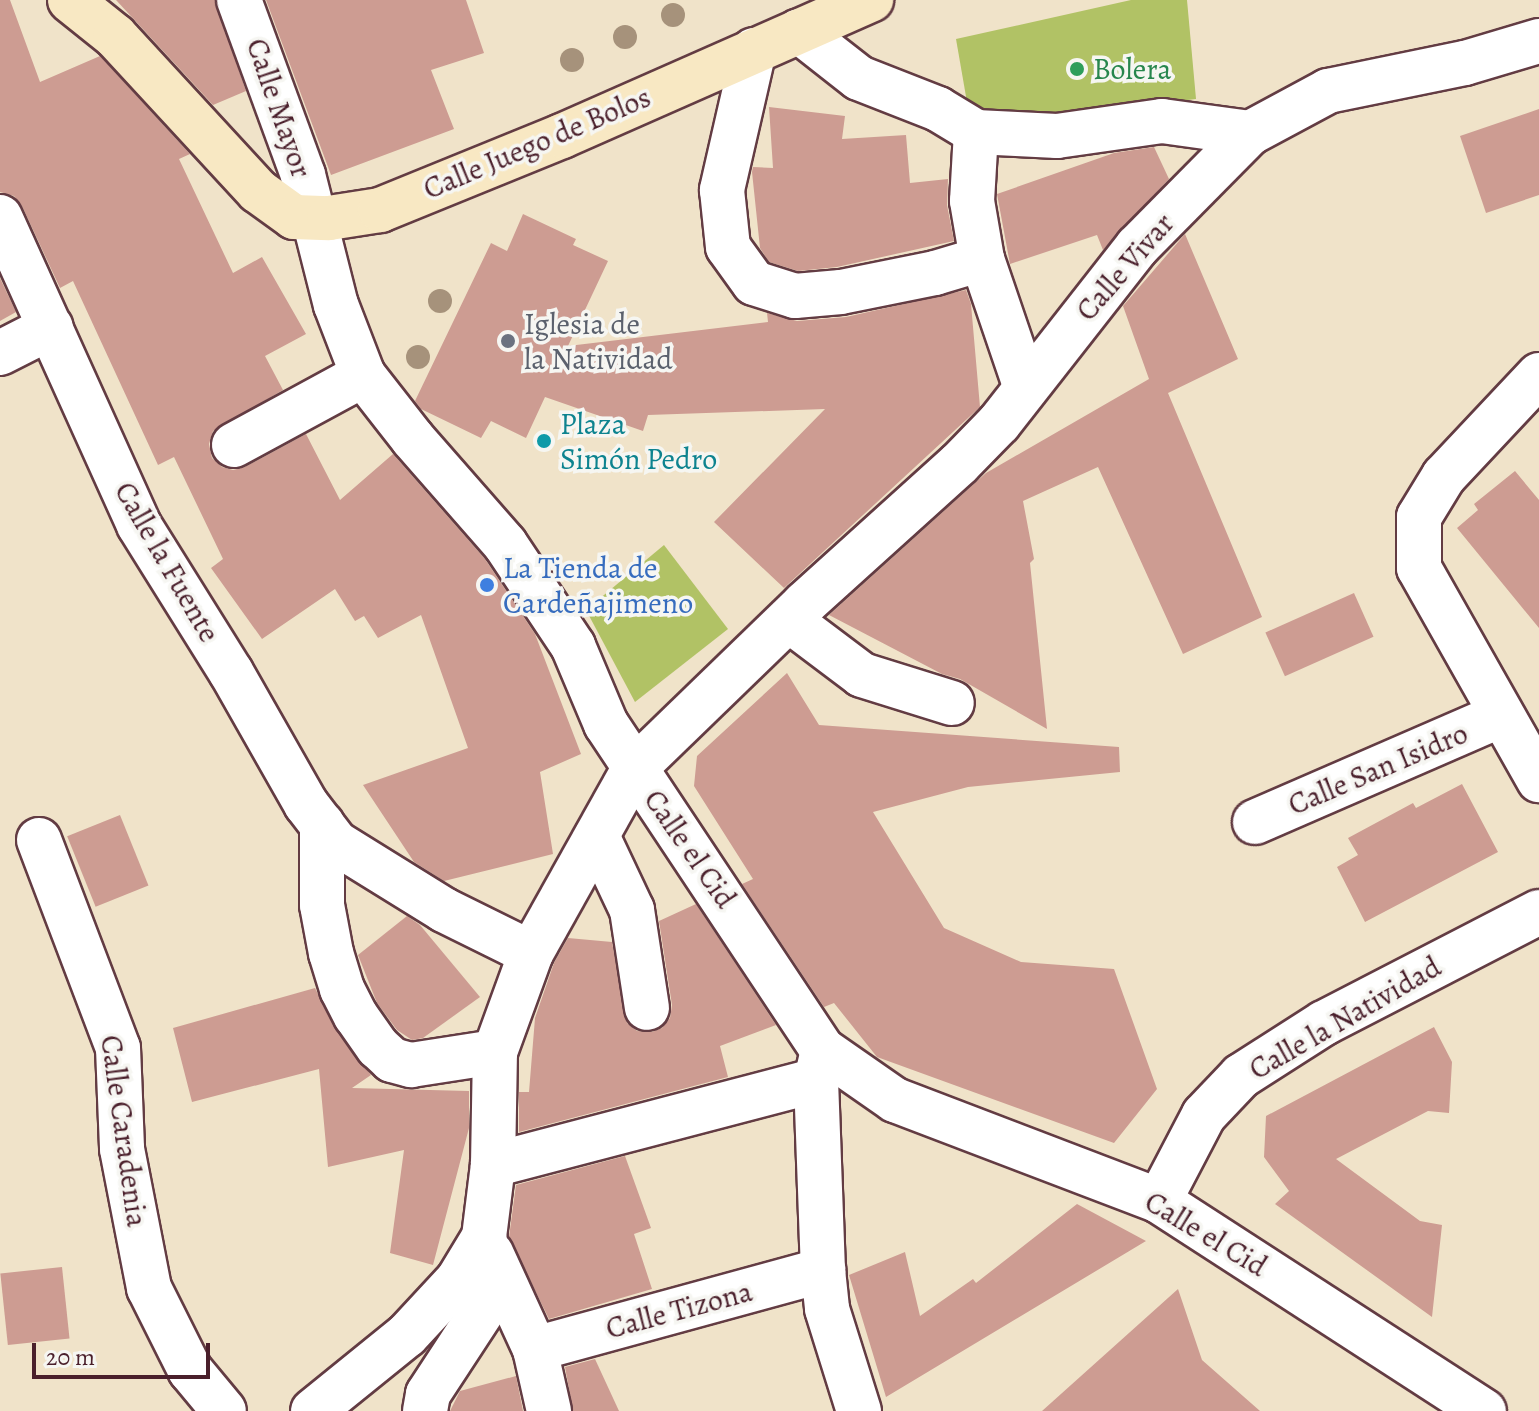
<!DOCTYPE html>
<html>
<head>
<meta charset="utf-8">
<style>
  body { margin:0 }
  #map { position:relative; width:1539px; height:1411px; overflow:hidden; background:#f0e3c9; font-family:Alegreya,serif }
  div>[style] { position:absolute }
  .green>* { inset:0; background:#b1c265 }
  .building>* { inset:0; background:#cd9c92; transform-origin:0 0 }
  .roads { filter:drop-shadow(2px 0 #633c43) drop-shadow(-2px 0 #633c43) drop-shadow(0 2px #633c43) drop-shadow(0 -2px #633c43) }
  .street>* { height:44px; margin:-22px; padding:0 22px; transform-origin:22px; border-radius:22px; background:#fff }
  .secondary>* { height:44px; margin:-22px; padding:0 22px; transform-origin:22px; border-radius:22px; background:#f8e8c3 }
  .trees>* { width:24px; height:24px; margin:-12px; border-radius:50%; background:#a6927b }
  .dots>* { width:22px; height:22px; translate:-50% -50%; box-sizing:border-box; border:4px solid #f6f6f2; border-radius:50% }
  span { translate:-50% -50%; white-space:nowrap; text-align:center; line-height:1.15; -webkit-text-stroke:7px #f6f6f2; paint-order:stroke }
  .leisure-label { font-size:30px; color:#27864d }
  .left { translate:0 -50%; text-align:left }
  .street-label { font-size:30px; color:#4a1f2b }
  .worship-label { font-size:30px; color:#5b616d }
  .culture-label { font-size:30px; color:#0d838f }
  .shop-label { font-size:30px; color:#366cbe }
  .scale { position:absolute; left:32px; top:1343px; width:178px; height:36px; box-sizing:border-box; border:4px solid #4a1f2b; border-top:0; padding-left:10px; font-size:24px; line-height:28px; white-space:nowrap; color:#4a1f2b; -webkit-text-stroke:6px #f6f6f2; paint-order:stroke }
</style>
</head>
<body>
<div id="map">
  <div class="green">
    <div style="clip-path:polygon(1131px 0,1187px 0,1196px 99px,1034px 118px,968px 108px,956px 39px)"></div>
    <div style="clip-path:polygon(664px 545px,728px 629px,635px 702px,586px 610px)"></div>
  </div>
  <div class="building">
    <div style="clip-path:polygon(0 0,10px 0,40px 82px,100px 56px,190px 154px,179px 159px,233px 273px,262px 257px,306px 334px,265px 356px,283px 390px,213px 431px,209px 444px,212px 458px,222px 467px,233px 470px,245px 467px,306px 434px,340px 500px,393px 454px,485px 559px,535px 634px,581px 754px,540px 772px,553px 854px,444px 881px,414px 862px,363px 785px,468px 748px,421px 615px,378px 638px,364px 616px,355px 621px,335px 589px,262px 639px,211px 568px,223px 559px,174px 457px,158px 465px,73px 281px,60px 288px,22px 206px,14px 196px,0 192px)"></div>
    <div style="clip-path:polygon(116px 0,215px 0,246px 91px,213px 105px)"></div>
    <div style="clip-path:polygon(266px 0,466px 0,484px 53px,431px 70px,454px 129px,331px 175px)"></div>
    <div style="clip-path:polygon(769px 107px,845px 116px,842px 139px,906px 135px,910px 183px,948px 179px,947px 205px,954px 241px,837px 267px,798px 271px,769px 262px,760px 248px,752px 172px,753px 167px,773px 168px)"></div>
    <div style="clip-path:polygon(1539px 109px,1539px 195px,1486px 213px,1460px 136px)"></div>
    <div style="clip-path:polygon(1154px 147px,1169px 179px,1103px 250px,1097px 235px,1010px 264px,997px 194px,1114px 153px)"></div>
    <div style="clip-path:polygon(523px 214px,576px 239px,573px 245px,608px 261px,568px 346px,768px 322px,767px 313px,797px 321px,846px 317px,966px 290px,971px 304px,980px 407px,784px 588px,714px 522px,825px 409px,648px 415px,643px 431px,545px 397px,526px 438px,491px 421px,481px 438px,421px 409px,415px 401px,491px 243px,507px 251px)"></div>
    <div style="clip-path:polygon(1185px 234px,1238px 359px,1168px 393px,1262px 617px,1183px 654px,1098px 467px,1023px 501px,1034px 559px,1030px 563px,1047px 729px,960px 679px,942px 674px,829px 615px,986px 473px,1149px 379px,1123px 306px)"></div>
    <div style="clip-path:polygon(0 278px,16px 312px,0 321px)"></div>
    <div style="clip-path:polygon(1515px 471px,1539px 500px,1539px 628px,1457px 528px,1478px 510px,1474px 504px)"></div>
    <div style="left:1354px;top:593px;width:48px;height:97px;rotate:66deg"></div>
    <div style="clip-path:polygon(787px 673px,819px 725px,1119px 747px,1120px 772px,968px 787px,873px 812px,944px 928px,1021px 962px,1114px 969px,1157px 1089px,1114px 1143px,877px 1057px,834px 1003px,824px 1007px,742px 884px,753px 879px,694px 786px,697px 756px)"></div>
    <div style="clip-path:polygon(1462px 784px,1498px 852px,1365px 922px,1337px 867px,1358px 855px,1348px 838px,1413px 803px,1416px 808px)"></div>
    <div style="left:120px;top:815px;width:76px;height:57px;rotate:68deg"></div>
    <div style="clip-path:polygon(696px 904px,776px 1025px,720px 1046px,728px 1077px,519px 1132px,519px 1092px,529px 1092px,535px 1018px,554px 963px,568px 938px,612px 942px,627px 1023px,637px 1031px,652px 1032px,662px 1028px,670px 1018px,672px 1005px,659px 921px)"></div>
    <div style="clip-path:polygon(407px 916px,420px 925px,480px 997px,423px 1038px,412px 1040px,397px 1030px,377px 1003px,358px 955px)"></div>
    <div style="clip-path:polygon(315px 988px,336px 1030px,371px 1075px,352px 1088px,469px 1091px,469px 1128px,433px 1265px,390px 1253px,404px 1150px,328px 1167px,319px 1069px,192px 1102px,173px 1028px)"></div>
    <div style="clip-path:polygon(1434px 1027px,1452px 1062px,1449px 1113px,1428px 1111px,1336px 1159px,1420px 1221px,1442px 1225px,1432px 1317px,1275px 1204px,1289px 1191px,1264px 1157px,1266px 1116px)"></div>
    <div style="clip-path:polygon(625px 1156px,651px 1228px,634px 1234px,652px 1289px,549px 1319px,509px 1237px,516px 1185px)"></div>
    <div style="clip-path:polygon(1077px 1204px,1146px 1241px,886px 1397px,849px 1275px,905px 1252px,920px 1316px,973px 1279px,976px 1283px)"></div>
    <div style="left:62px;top:1267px;width:72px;height:62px;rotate:84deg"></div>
    <div style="clip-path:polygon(1178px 1289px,1202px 1360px,1260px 1411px,1042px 1411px)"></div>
    <div style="clip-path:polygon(595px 1359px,619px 1411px,573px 1411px,565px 1367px)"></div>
    <div style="clip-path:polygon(516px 1376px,523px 1411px,450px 1411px,460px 1391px)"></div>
  </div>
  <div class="roads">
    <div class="street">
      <div style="left:239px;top:0;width:186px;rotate:69.9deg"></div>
      <div style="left:303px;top:175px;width:134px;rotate:75.8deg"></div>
      <div style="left:336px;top:305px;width:75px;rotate:68.9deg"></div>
      <div style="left:363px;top:375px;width:81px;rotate:52deg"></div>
      <div style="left:413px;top:439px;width:140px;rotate:48.8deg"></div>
      <div style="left:505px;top:544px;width:123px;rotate:56.3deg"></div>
      <div style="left:573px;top:646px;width:85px;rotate:67.1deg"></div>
      <div style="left:606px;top:724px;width:392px;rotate:56.4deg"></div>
      <div style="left:823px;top:1050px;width:88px;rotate:34.8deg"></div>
      <div style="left:895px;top:1100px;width:283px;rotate:20.9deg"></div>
      <div style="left:1159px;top:1201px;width:387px;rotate:32.9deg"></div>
      <div style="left:799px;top:31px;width:76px;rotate:38.1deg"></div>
      <div style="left:859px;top:78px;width:85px;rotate:21.4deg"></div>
      <div style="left:938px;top:109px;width:44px;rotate:31.2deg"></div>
      <div style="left:976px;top:132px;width:81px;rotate:2.8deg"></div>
      <div style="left:1057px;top:136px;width:106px;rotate:-8.1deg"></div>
      <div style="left:1162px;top:121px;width:89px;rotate:7.8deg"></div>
      <div style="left:754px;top:50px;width:144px;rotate:102.9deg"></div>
      <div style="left:722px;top:190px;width:57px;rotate:84deg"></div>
      <div style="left:728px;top:247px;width:44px;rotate:54.2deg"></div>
      <div style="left:754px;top:283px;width:43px;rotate:17.6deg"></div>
      <div style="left:795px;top:296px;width:46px;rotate:-5deg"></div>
      <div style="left:841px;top:292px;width:96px;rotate:-11.4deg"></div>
      <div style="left:935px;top:273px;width:49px;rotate:-16.6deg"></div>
      <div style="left:976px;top:132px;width:69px;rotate:93.3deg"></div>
      <div style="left:972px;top:201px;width:59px;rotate:80.2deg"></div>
      <div style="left:982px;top:259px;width:136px;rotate:71.2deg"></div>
      <div style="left:0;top:217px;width:338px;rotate:65.7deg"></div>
      <div style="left:139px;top:525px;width:173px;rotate:58deg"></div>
      <div style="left:231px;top:672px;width:152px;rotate:60.4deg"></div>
      <div style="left:306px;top:804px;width:49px;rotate:52.4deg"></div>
      <div style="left:336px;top:843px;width:127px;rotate:31.8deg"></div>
      <div style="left:444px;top:910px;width:97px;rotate:26.3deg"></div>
      <div style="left:0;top:353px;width:57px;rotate:-27deg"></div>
      <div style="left:1539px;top:375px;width:139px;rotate:133.2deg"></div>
      <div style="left:1444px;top:476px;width:48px;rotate:121.4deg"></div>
      <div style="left:1419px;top:517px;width:51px;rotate:90deg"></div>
      <div style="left:1419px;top:568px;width:244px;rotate:60.5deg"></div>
      <div style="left:234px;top:445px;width:147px;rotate:-28.5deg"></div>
      <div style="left:789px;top:620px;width:91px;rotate:37deg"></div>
      <div style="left:862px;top:675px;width:94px;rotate:17.3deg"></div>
      <div style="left:1255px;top:822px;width:268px;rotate:-23.5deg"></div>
      <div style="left:322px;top:824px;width:81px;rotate:90deg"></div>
      <div style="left:322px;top:905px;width:49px;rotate:79.4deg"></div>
      <div style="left:331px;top:953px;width:38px;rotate:73deg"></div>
      <div style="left:342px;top:989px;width:30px;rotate:63deg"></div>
      <div style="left:356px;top:1016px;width:38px;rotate:55deg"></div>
      <div style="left:378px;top:1047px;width:19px;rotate:43deg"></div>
      <div style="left:392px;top:1060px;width:20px;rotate:15deg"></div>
      <div style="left:411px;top:1065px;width:85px;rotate:-8.8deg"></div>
      <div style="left:597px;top:836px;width:82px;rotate:64.7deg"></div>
      <div style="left:632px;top:910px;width:99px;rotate:81.3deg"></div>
      <div style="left:39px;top:840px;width:222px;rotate:69.2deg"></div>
      <div style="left:118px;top:1048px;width:101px;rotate:87.7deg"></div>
      <div style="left:122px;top:1149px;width:142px;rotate:79deg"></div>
      <div style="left:149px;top:1288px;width:92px;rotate:63.4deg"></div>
      <div style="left:190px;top:1370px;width:53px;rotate:50.3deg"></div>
      <div style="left:823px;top:1050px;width:31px;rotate:103deg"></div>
      <div style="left:816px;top:1080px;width:190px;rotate:87.9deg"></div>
      <div style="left:823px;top:1270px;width:39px;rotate:84deg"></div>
      <div style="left:827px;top:1309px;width:107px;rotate:72.6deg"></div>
      <div style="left:493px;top:1165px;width:334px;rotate:-14.7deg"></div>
      <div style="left:1159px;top:1201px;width:97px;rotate:-62.4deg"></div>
      <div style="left:1204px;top:1115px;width:54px;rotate:-46.5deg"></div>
      <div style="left:1241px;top:1076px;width:98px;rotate:-32.6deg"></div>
      <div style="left:1324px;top:1023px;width:242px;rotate:-27.3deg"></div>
      <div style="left:491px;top:1253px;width:106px;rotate:65.4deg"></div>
      <div style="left:535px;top:1349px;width:64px;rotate:77.3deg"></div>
      <div style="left:535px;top:1349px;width:299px;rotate:-15.3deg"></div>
      <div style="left:313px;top:1411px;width:121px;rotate:-39deg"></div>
      <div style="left:407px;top:1335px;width:75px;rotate:-47.2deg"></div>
      <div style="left:458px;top:1280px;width:50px;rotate:-58.8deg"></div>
      <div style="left:484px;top:1237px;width:73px;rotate:-82.9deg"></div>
      <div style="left:493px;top:1165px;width:113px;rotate:-89deg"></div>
      <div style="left:495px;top:1052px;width:105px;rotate:-70deg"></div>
      <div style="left:531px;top:953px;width:211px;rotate:-60.8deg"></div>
      <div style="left:634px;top:769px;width:237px;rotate:-44.1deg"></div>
      <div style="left:804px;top:604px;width:209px;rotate:-42.1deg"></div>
      <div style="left:959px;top:464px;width:57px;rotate:-45.7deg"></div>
      <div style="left:999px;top:423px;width:224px;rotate:-51.9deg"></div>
      <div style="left:1137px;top:247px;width:161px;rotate:-45.3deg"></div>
      <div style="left:1250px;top:133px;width:89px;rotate:-28.3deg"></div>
      <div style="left:1328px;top:91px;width:140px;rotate:-11.6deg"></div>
      <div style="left:1465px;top:63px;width:77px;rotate:-16.6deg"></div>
      <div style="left:425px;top:1411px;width:17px;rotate:-80deg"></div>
      <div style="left:428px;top:1394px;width:104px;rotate:-56.8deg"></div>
      <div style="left:485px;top:1307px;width:36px;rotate:-84deg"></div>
      <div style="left:489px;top:1271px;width:34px;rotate:-98deg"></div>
    </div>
    <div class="secondary">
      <div style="left:70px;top:0;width:58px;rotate:38.7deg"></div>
      <div style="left:115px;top:36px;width:211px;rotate:47.3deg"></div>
      <div style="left:258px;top:191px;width:44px;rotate:35.8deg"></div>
      <div style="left:294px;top:217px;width:35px;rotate:2deg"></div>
      <div style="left:329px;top:218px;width:52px;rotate:-8.9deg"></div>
      <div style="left:380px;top:210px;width:196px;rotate:-22.1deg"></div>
      <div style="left:562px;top:136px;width:338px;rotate:-23.8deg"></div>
    </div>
  </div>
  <div class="trees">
    <div style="left:673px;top:15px"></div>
    <div style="left:625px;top:37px"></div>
    <div style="left:572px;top:60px"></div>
    <div style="left:440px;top:301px"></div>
    <div style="left:418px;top:357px"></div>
  </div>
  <div class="dots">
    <div style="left:1077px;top:69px;background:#2e9e5b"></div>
    <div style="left:508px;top:341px;background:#6b7280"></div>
    <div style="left:544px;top:441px;background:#0f9aa8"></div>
    <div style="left:487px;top:585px;background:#3f7fe0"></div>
  </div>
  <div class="leisure-label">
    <span class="left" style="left:1093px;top:69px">Bolera</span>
  </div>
  <div class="street-label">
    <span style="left:279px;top:108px;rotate:71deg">Calle Mayor</span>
    <span style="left:537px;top:143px;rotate:-23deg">Calle Juego de Bolos</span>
    <span style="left:1125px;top:267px;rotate:-49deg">Calle Vivar</span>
    <span style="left:167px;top:562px;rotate:60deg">Calle la Fuente</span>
    <span style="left:1378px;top:769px;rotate:-23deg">Calle San Isidro</span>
    <span style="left:690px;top:849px;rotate:55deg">Calle el Cid</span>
    <span style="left:1345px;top:1018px;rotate:-30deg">Calle la Natividad</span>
    <span style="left:124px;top:1131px;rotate:82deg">Calle Caradenia</span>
    <span style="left:1206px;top:1234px;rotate:31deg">Calle el Cid</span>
    <span style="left:679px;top:1310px;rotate:-15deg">Calle Tizona</span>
  </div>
  <div class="worship-label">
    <span class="left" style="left:524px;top:341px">Iglesia de<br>la Natividad</span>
  </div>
  <div class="culture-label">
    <span class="left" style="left:560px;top:441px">Plaza<br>Simón Pedro</span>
  </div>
  <div class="shop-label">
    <span class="left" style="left:503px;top:585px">La Tienda de<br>Cardeñajimeno</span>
  </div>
  <div class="scale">20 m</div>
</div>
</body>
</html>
